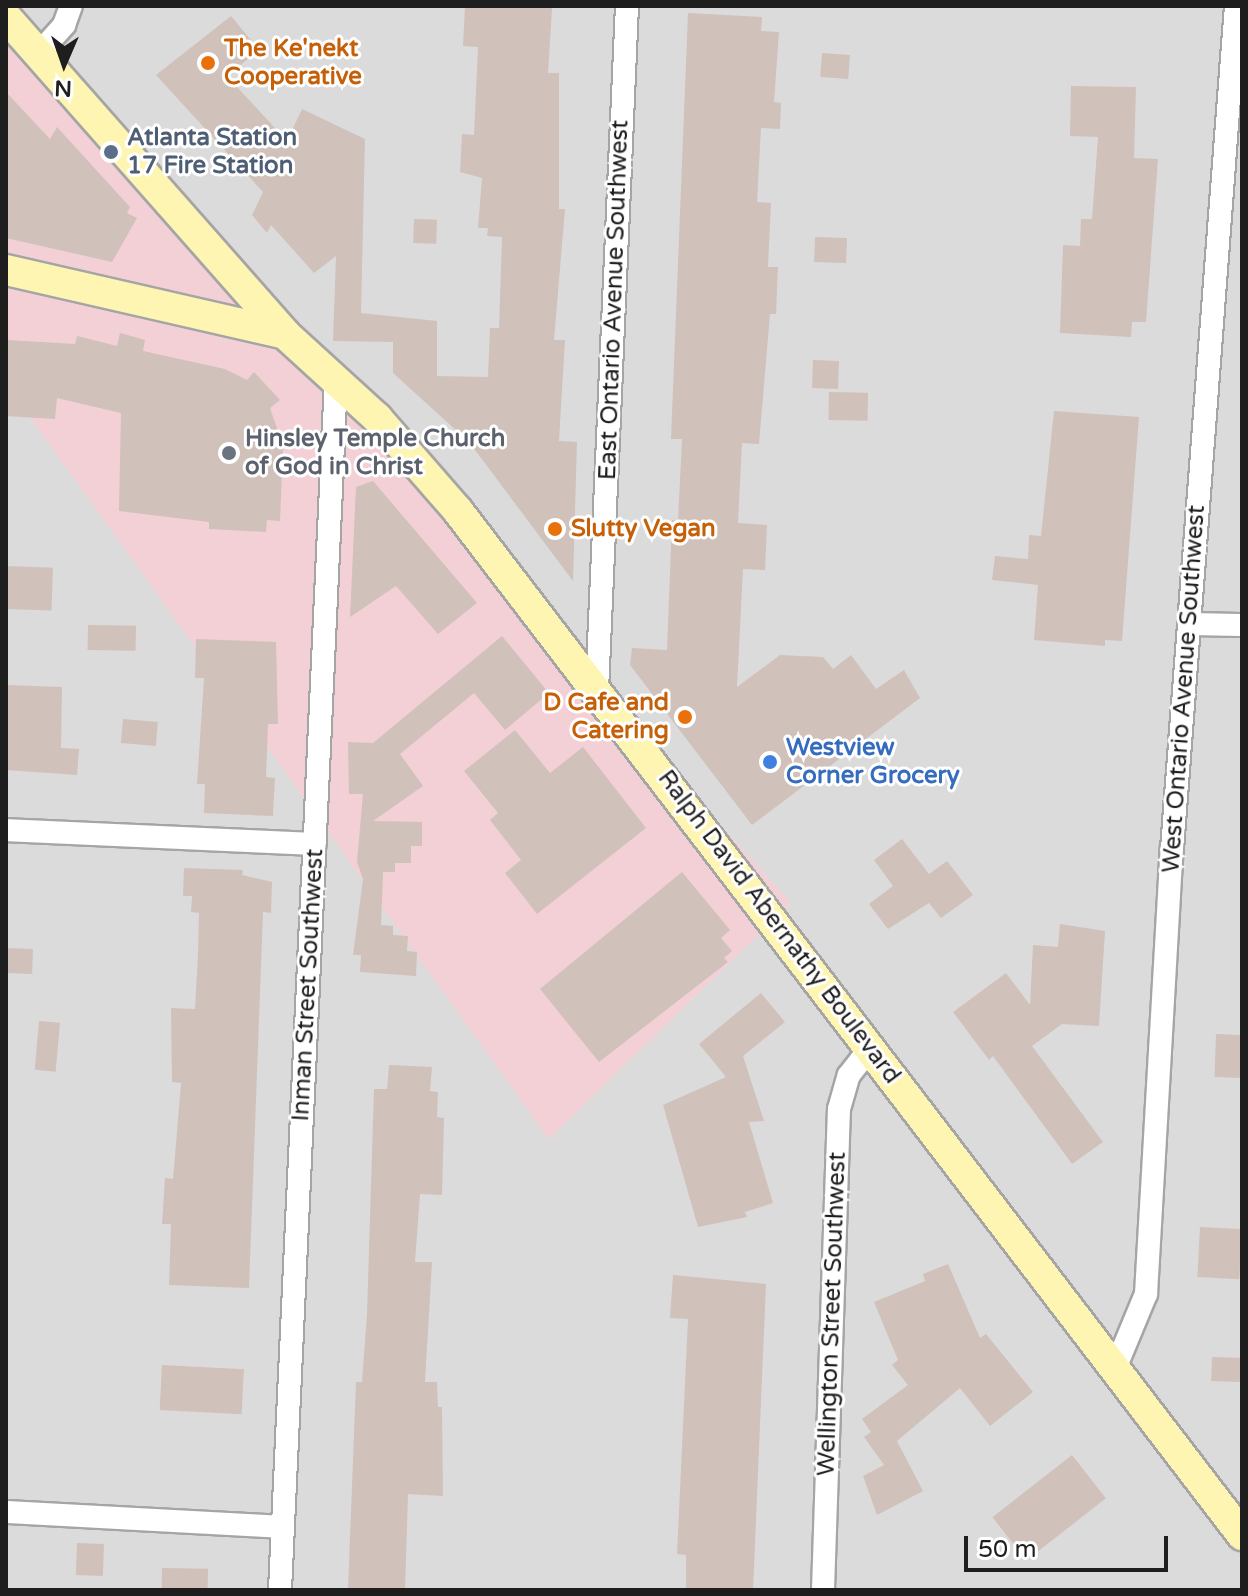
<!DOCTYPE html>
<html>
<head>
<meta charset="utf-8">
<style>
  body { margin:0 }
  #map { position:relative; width:1248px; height:1596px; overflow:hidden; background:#f0e9e3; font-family:"Varela Round",sans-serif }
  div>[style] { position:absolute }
  .residential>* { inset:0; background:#dcdbdb }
  .commercial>* { inset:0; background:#f3d0d5 }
  .building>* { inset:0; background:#d0c1bb; transform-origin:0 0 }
  .roads { filter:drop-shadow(2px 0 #a5a5a5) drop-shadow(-2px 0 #a5a5a5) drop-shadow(0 2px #a5a5a5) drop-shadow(0 -2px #a5a5a5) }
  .street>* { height:22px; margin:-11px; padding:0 11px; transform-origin:11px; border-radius:11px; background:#fff }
  .secondary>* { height:30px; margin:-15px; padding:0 15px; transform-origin:15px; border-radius:15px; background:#fff5b2 }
  .dots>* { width:22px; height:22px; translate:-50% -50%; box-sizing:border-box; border:4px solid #fff; border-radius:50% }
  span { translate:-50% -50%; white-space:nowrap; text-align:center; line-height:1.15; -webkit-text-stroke:6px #fff; paint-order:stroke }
  .food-label { font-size:24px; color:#c56008; font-weight:700 }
  .left { translate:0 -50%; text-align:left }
  .right { translate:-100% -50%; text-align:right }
  .service-label { font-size:24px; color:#4e5e75; font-weight:700 }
  .street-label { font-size:24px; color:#1e1e1e }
  .worship-label { font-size:24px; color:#5b616d; font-weight:700 }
  .shop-label { font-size:24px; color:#366cbe; font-weight:700 }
  .frame { position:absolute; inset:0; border:8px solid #1e1e1e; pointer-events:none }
  .north { position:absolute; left:24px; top:24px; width:80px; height:80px; -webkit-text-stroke:6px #fff; paint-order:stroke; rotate:182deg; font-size:22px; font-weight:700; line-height:32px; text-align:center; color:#1e1e1e }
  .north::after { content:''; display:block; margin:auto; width:28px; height:36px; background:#1e1e1e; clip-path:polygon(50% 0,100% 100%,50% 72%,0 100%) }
  .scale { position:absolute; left:964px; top:1536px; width:204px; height:36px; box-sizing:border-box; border:4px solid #1e1e1e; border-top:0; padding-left:10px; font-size:24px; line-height:28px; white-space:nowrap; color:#1e1e1e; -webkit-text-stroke:6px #fff; paint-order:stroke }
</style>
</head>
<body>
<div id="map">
  <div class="residential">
    <div style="clip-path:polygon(6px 6px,1242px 6px,1242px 1590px,6px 1590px,6px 384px,549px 1138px,791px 903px,174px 218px)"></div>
  </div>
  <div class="commercial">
    <div style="clip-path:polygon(6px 10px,174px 218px,791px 903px,549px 1139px,6px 384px)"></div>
  </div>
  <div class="building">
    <div style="clip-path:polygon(465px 6px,552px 8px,548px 73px,559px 73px,559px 209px,565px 209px,554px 340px,565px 340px,559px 441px,577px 442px,573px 581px,469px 442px,393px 373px,393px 342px,333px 341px,336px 256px,314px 273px,271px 225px,267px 233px,252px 215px,263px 192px,156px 75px,231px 16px,259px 50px,227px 76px,287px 141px,302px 109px,365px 139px,361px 313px,437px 321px,437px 376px,488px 377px,490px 328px,499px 328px,502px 237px,487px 236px,488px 228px,478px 228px,482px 178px,460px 172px,462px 134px,474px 135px,478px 47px,463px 46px)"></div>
    <div style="clip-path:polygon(688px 13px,762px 17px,761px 31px,779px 32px,774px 102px,781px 103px,780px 129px,761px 128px,757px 202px,771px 203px,768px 267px,778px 267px,776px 314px,770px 314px,759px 444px,742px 443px,738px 523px,767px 525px,765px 570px,743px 569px,737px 687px,780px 655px,823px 657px,833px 669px,851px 655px,876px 689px,904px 670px,920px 698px,752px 825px,630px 665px,632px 648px,667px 650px,672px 520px,678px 521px,682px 439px,671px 439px)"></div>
    <div style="left:822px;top:53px;width:28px;height:24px;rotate:4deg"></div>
    <div style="clip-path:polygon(1071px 86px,1136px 87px,1134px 158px,1158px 159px,1146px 322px,1132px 322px,1131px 337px,1060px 333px,1063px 245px,1080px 246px,1081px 219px,1092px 219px,1098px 137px,1070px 136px)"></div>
    <div style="clip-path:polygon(6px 92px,50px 139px,57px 127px,130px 207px,127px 213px,137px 218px,112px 262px,6px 238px)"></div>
    <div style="left:414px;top:219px;width:23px;height:24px;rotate:2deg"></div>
    <div style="left:815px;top:237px;width:32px;height:25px;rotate:2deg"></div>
    <div style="clip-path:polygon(120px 333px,145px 340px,143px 351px,225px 369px,247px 380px,254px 372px,280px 400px,270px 408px,283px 446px,280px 521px,267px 520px,266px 532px,209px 529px,209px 522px,119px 511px,121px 413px,57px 398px,55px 419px,6px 416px,7px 340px,75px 344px,77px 336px,117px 346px)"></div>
    <div style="left:813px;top:360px;width:26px;height:28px;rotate:2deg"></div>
    <div style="left:829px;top:392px;width:39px;height:28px;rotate:1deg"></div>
    <div style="clip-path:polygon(1054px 411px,1139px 417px,1122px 641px,1105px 640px,1105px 646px,1034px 640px,1038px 585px,992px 580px,995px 556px,1028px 559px,1029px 535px,1041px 536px)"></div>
    <div style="clip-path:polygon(373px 481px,477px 603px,438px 634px,396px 586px,350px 617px,356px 487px)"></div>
    <div style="left:6px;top:566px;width:47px;height:43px;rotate:2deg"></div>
    <div style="left:88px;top:625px;width:48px;height:25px;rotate:1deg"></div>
    <div style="clip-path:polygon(502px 636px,549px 693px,505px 730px,474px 693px,400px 754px,423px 786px,373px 821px,422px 822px,422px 846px,411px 846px,411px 863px,395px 863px,395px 872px,383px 872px,381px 925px,393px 926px,393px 935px,408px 936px,407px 951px,417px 952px,416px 976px,360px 972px,361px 955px,353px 955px,363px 879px,357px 862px,363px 794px,349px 794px,348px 742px,373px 743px)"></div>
    <div style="clip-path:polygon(196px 639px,276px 642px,278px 724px,268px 724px,266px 777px,275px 778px,273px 816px,204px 813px,205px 784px,197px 784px,204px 678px,195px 678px)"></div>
    <div style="clip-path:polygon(6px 685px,62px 687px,61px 748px,79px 749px,77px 775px,6px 770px)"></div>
    <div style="left:123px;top:719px;width:35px;height:24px;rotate:5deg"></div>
    <div style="clip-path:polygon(515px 730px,550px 773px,583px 747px,646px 828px,537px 914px,505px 873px,521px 860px,490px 820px,498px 813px,464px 771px)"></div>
    <div style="clip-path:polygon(902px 839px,929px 874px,947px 861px,973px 895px,941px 918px,929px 903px,888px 929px,869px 904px,893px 886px,874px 860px)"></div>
    <div style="clip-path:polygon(184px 868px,243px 870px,242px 875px,272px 882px,271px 913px,263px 912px,249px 1288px,169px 1285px,171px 1224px,162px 1224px,165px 1178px,173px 1179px,181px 1083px,172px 1082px,171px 1008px,195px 1009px,198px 955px,199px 913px,191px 912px,192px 896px,183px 896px)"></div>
    <div style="clip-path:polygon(682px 872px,730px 930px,721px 938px,732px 951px,724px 958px,728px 962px,599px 1062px,540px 989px)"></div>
    <div style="clip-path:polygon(1060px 924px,1105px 931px,1099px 1026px,1062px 1024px,1032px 1046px,1103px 1142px,1072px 1164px,993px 1056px,989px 1060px,953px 1012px,1006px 973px,1030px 1005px,1033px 945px,1058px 947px)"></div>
    <div style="left:6px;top:948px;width:27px;height:25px;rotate:2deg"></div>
    <div style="clip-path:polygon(761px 993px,785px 1022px,743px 1056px,764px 1121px,749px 1122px,773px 1203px,745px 1212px,747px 1217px,698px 1227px,663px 1105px,726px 1077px,699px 1044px)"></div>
    <div style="left:39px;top:1021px;width:21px;height:49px;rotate:5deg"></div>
    <div style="left:1216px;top:1034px;width:26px;height:43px;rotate:2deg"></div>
    <div style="clip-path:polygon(389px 1065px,432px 1067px,430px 1091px,438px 1092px,437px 1117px,444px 1118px,442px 1195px,420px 1194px,415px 1262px,432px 1262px,425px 1382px,437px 1382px,438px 1407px,442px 1407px,443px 1496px,408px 1494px,405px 1590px,348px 1590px,356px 1382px,362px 1382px,367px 1314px,374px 1089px,387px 1089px)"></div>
    <div style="left:1200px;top:1227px;width:42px;height:50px;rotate:3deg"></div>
    <div style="clip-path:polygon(948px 1264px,980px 1338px,986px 1334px,1033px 1392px,990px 1426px,960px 1388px,897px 1441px,923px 1491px,877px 1515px,863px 1476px,884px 1465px,864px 1437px,871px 1432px,862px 1419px,908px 1385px,892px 1365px,898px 1360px,874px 1302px,925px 1281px,923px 1274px)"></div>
    <div style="clip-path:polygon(673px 1275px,766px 1284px,753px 1590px,686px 1590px,686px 1555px,677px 1554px,688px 1319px,670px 1318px)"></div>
    <div style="left:1212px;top:1357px;width:30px;height:24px;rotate:2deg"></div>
    <div style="left:162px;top:1365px;width:82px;height:45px;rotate:3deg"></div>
    <div style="left:1072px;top:1455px;width:55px;height:101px;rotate:52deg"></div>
    <div style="left:77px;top:1543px;width:27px;height:32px;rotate:2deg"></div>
    <div style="left:162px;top:1568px;width:46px;height:22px;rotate:1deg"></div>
  </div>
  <div class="roads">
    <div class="street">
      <div style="left:39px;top:53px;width:38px;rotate:-48deg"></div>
      <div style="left:64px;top:25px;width:20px;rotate:-70deg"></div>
      <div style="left:1189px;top:624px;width:53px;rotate:1.1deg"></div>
      <div style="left:597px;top:690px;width:685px;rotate:-87.49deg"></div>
      <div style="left:6px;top:830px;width:309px;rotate:2.6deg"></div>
      <div style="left:1116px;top:1366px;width:78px;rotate:-67.4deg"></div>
      <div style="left:1146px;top:1294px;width:446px;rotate:-86.7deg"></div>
      <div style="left:1172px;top:849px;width:845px;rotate:-85.66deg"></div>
      <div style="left:6px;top:1512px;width:277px;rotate:3.1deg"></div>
      <div style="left:280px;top:1590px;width:1211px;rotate:-87.35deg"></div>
      <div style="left:823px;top:1590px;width:481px;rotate:-88.1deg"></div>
      <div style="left:839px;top:1109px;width:35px;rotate:-74deg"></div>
      <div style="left:849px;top:1075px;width:36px;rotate:-52deg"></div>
    </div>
    <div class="secondary">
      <div style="left:6px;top:17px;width:422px;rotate:48.6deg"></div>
      <div style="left:285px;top:334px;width:125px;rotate:42.4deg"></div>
      <div style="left:377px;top:418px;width:123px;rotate:48.9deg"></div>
      <div style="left:458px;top:511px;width:1290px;rotate:52.56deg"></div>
      <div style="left:6px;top:270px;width:286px;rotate:12.9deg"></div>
    </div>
  </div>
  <div class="dots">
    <div style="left:208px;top:63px;background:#e8710a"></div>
    <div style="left:111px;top:152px;background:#5c6f8a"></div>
    <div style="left:229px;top:453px;background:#6b7280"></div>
    <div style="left:555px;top:529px;background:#e8710a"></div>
    <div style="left:685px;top:717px;background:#e8710a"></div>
    <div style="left:770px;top:762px;background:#3f7fe0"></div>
  </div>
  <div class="food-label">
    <span class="left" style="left:224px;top:63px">The Ke'nekt<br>Cooperative</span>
    <span class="left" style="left:571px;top:529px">Slutty Vegan</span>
    <span class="right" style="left:669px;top:717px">D Cafe and<br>Catering</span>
  </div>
  <div class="service-label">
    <span class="left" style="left:127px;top:152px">Atlanta Station<br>17 Fire Station</span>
  </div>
  <div class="street-label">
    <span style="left:614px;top:300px;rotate:-88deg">East Ontario Avenue Southwest</span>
    <span style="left:1184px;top:689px;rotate:-86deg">West Ontario Avenue Southwest</span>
    <span style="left:779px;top:927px;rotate:53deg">Ralph David Abernathy Boulevard</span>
    <span style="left:308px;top:985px;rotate:-87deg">Inman Street Southwest</span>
    <span style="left:832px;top:1314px;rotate:-88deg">Wellington Street Southwest</span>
  </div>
  <div class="worship-label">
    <span class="left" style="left:245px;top:453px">Hinsley Temple Church<br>of God in Christ</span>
  </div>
  <div class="shop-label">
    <span class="left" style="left:786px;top:762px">Westview<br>Corner Grocery</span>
  </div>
  <div class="frame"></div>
  <div class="north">N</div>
  <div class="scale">50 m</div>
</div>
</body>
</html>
